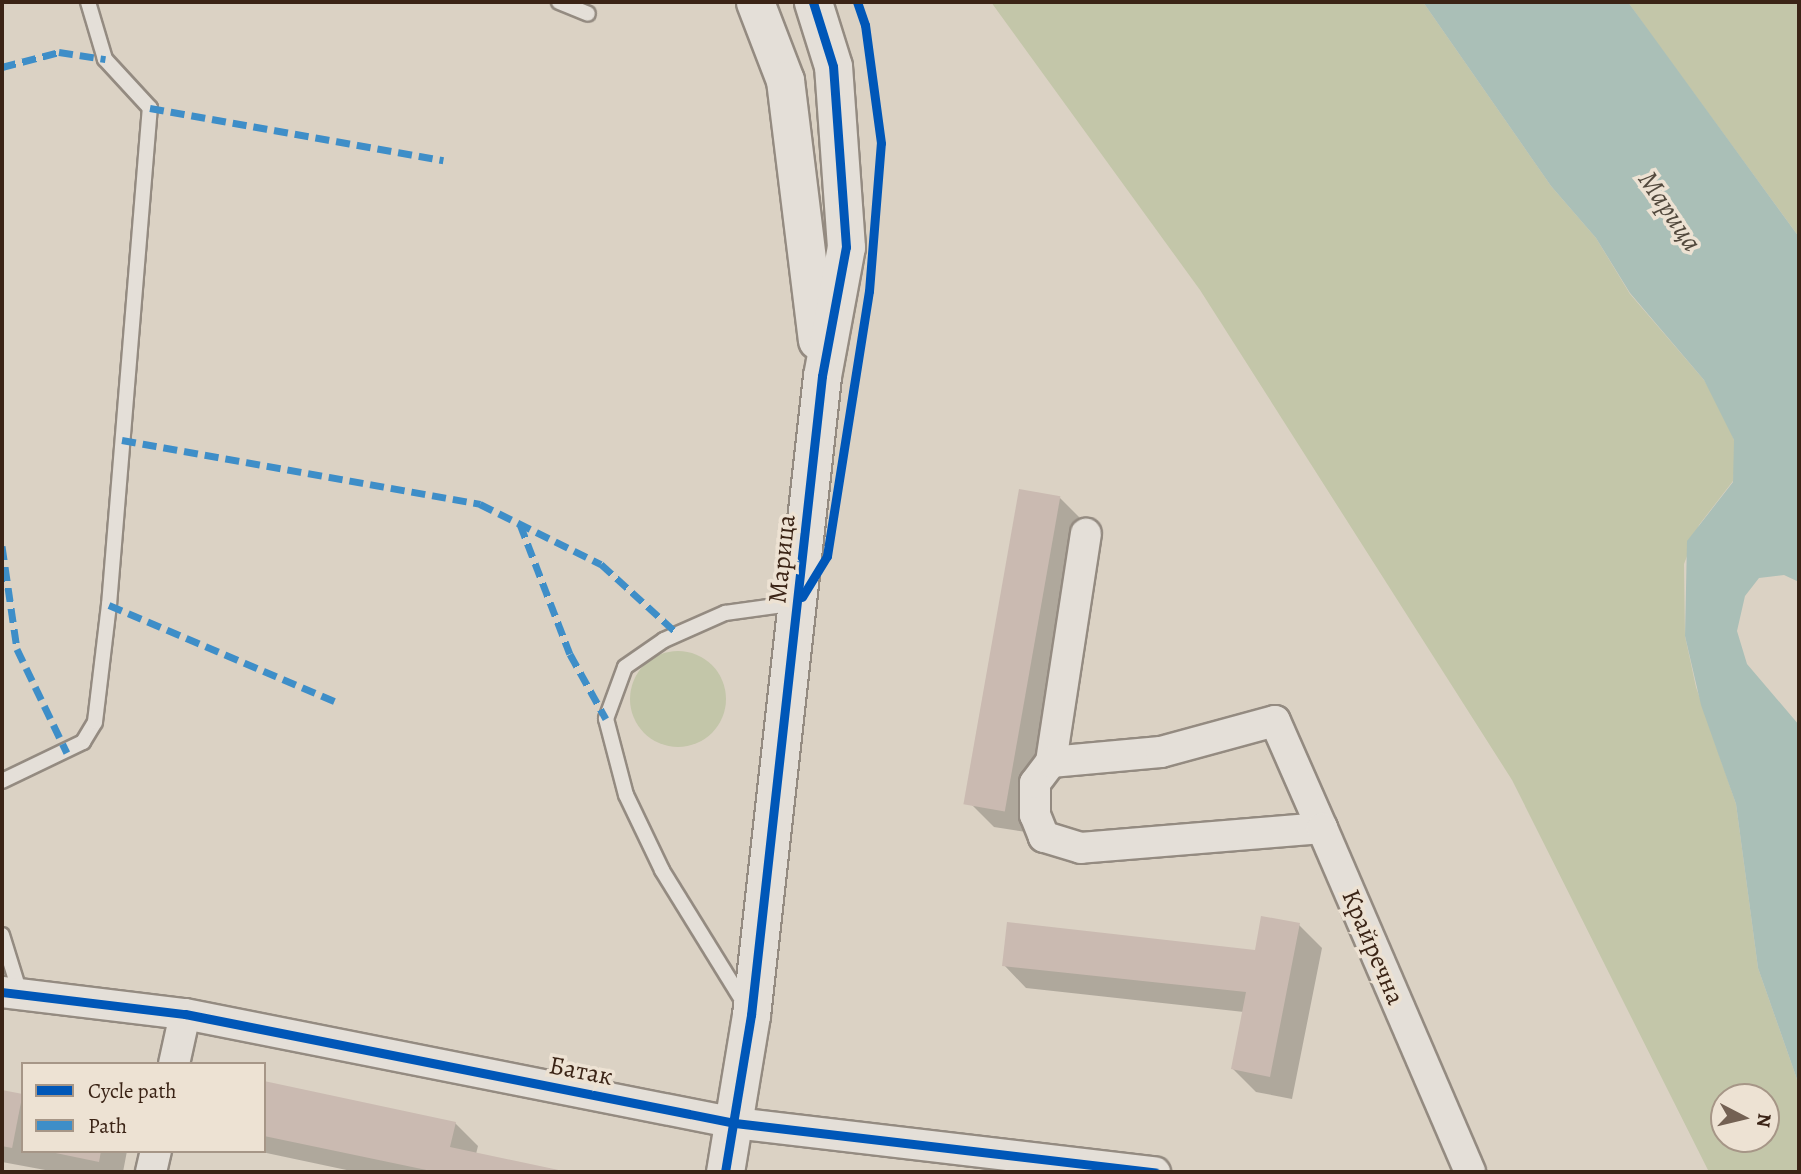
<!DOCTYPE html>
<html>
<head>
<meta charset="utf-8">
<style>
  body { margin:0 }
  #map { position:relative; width:1801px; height:1174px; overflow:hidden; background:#dbd2c4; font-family:Alegreya,serif }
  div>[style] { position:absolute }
  .green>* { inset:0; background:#c3c6a9 }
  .round { border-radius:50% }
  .water>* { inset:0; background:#aabfb7 }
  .shadow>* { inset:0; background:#0003 }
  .building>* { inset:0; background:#cabab1; transform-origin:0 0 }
  .roads { filter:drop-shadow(2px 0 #948b81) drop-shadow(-2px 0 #948b81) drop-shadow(0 2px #948b81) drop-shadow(0 -2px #948b81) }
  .service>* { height:14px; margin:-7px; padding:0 7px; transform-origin:7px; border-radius:7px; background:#e4dfd8 }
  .minor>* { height:30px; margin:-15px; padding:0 15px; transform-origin:15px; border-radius:15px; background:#e4dfd8 }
  .tertiary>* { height:37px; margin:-18.5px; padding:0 18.5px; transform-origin:18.5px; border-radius:18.5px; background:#e4dfd8 }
  .quiet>* { height:7px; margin-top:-3.5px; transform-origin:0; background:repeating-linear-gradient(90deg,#3e8ec8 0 14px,transparent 0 21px) }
  .cycleway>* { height:9px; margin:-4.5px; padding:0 4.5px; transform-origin:4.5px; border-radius:4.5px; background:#0057b8 }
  span { translate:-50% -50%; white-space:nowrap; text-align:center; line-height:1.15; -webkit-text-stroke:7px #ede2d3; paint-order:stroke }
  .street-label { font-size:26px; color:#3b2416 }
  .water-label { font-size:28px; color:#52493d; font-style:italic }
  .frame { position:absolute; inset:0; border:4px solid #3b2416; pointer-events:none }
  .legend { position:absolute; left:21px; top:1062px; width:245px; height:91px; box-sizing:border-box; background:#ede2d3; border:2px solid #a69687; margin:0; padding:9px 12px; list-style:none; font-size:21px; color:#3b2416 }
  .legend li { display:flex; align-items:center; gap:14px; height:35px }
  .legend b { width:35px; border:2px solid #a69687 }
  .north { position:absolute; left:1710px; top:1083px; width:70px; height:70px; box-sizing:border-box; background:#ede2d3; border:2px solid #a69687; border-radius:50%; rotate:97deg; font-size:19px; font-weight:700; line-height:28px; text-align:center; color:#3b2416 }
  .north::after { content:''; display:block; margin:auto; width:24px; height:32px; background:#736153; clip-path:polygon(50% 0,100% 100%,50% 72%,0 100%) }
</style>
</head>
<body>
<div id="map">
  <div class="green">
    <div style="clip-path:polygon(evenodd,991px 2px,1423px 2px,1551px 186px,1596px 238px,1630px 294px,1704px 380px,1725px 415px,1734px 440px,1735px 465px,1733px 481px,1699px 525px,1684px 564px,1685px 636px,1696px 687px,1736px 804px,1758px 968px,1799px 1085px,1799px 1172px,1709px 1172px,1512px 780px,1200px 290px,991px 2px,1724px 1097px,1766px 1097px,1766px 1139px,1724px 1139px,1724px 1097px)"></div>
    <div style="clip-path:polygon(1628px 2px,1799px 2px,1799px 237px,1652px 36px)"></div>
    <div class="round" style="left:630px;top:651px;width:96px;height:96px"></div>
  </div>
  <div class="water">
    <div style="clip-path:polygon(1423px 2px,1628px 2px,1799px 237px,1799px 582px,1784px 575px,1759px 578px,1745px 596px,1737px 631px,1747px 664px,1799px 725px,1799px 1085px,1758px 968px,1736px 804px,1701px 705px,1685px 636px,1687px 541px,1733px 482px,1734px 440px,1704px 380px,1630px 293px,1596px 238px,1551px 186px)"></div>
  </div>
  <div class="shadow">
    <div style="clip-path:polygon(1059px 497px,1082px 520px,1033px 833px,994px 827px,971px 804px)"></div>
    <div style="clip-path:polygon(1299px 925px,1322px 948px,1292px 1099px,1256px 1092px,1233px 1069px,1244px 1012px,1026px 988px,1004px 965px,1256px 951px)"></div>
    <div style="clip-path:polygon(264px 1083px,455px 1123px,478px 1146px,476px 1154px,566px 1172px,356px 1172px,257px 1151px,264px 1151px)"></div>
    <div style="clip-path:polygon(2px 1092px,23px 1096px,23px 1151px,127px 1151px,123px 1172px,56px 1172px,2px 1162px)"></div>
  </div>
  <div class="building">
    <div style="left:1019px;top:489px;width:42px;height:320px;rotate:10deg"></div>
    <div style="clip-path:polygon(1261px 916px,1300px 923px,1270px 1077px,1231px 1069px,1246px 992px,1002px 966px,1007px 922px,1255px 950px)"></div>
    <div style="clip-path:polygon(264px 1081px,456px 1122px,450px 1147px,568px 1172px,436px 1172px,264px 1136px)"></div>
    <div style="left:2px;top:1090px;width:21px;height:55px;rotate:11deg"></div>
    <div style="clip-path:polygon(46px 1151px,101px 1151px,99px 1162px)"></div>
  </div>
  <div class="roads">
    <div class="service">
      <div style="left:559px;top:2px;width:31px;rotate:22deg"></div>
      <div style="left:2px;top:781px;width:90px;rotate:-25.7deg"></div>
      <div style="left:83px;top:742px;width:23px;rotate:-59deg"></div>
      <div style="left:95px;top:722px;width:118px;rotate:-83.2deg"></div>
      <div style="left:109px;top:605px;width:499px;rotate:-85.3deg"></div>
      <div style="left:150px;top:108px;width:67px;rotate:-132.6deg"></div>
      <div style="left:105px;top:59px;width:59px;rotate:-106.6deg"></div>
      <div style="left:2px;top:935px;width:61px;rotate:72.8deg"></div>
      <div style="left:744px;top:1003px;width:156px;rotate:-121.7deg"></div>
      <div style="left:662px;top:870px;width:83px;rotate:-115.6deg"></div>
      <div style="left:626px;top:795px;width:79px;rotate:-104.7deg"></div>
      <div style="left:606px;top:719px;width:55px;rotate:-69.9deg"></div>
      <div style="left:625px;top:667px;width:47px;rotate:-34.7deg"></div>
      <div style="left:664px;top:640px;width:67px;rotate:-23.9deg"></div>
      <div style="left:725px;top:613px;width:73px;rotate:-7.9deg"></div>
    </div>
    <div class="minor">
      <div style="left:1051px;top:762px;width:231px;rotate:-81.3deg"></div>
      <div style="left:1322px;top:828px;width:242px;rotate:175.3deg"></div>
      <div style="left:1081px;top:848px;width:39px;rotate:-163deg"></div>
      <div style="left:1044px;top:837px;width:24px;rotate:-112deg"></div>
      <div style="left:1035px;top:815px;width:32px;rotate:-90deg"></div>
      <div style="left:1035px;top:783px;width:26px;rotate:-53deg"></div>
      <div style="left:1051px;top:762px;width:110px;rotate:-5.2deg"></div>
      <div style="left:1161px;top:752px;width:118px;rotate:-15.2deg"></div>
      <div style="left:1275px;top:721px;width:117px;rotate:66.3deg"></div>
      <div style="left:1322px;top:828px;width:374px;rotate:66.7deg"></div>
      <div style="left:2px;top:992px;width:184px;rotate:6.9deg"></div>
      <div style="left:185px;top:1014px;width:561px;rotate:11.21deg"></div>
      <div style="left:735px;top:1123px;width:423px;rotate:6.7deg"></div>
      <div style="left:174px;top:1064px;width:51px;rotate:-77.6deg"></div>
      <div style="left:151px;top:1172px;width:22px;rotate:-77deg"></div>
    </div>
    <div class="tertiary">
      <div style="left:755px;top:2px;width:84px;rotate:69deg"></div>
      <div style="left:785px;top:80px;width:262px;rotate:83deg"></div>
      <div style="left:725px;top:1172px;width:159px;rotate:-80.6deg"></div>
      <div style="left:751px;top:1015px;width:643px;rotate:-83.66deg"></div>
      <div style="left:822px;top:376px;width:131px;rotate:-79.5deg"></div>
      <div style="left:846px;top:247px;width:181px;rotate:-94.1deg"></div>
      <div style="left:833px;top:66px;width:67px;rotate:-107.4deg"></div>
    </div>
  </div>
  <div class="quiet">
    <div style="left:2px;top:67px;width:59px;rotate:-14.7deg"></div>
    <div style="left:59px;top:52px;width:47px;rotate:8.7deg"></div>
    <div style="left:150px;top:108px;width:298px;rotate:10.1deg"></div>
    <div style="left:122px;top:440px;width:364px;rotate:10.1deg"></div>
    <div style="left:480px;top:504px;width:135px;rotate:26.4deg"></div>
    <div style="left:601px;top:564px;width:104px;rotate:42.3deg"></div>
    <div style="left:520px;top:524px;width:139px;rotate:69deg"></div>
    <div style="left:570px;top:654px;width:74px;rotate:61deg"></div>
    <div style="left:2px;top:546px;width:104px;rotate:81.7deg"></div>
    <div style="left:17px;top:649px;width:115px;rotate:64.3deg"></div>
    <div style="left:109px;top:605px;width:250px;rotate:23.1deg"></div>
  </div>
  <div class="cycleway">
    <div style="left:802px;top:597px;width:48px;rotate:-58.6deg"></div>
    <div style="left:827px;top:556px;width:268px;rotate:-81deg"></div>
    <div style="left:869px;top:291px;width:148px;rotate:-85.4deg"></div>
    <div style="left:881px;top:143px;width:119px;rotate:-97.7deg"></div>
    <div style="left:865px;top:25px;width:24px;rotate:-109deg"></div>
    <div style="left:2px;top:992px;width:184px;rotate:6.9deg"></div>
    <div style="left:185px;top:1014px;width:561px;rotate:11.21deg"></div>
    <div style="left:735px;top:1123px;width:423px;rotate:6.7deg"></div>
    <div style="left:725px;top:1172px;width:159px;rotate:-80.6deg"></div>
    <div style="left:751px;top:1015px;width:643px;rotate:-83.66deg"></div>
    <div style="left:822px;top:376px;width:131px;rotate:-79.5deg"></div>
    <div style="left:846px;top:247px;width:181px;rotate:-94.1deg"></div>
    <div style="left:833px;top:66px;width:67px;rotate:-107.4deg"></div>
  </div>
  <div class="street-label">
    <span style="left:782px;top:559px;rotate:-84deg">Марица</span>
    <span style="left:1373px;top:947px;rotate:67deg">Крайречна</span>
    <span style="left:581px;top:1071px;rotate:11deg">Батак</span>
  </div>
  <div class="water-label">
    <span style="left:1670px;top:211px;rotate:56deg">Марица</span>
  </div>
  <div class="frame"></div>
  <ul class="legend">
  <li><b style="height:9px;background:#0057b8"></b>Cycle path</li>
  <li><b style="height:9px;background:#3e8ec8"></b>Path</li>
  </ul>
  <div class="north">N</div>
</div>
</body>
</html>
